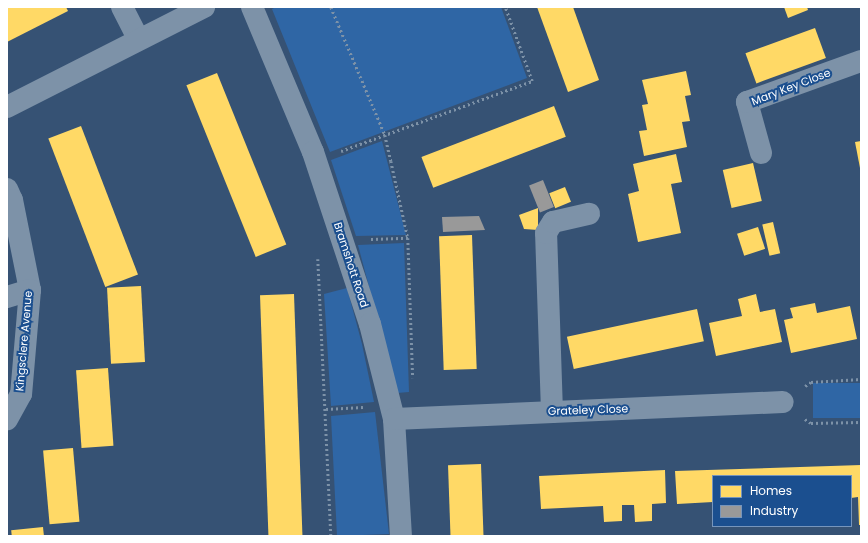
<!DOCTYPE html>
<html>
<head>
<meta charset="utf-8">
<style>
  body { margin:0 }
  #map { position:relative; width:868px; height:543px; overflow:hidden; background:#365274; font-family:Poppins,sans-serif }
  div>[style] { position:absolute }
  .green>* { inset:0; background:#2f66a5; transform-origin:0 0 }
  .homes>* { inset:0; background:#ffd966; transform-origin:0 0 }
  .industry>* { inset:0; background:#999; transform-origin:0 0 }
  .path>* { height:2.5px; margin-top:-1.25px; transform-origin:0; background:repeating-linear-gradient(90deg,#7d92a8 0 2px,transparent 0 5px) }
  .minor>* { height:22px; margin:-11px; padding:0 11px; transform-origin:11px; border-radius:11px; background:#7d92a8 }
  span { translate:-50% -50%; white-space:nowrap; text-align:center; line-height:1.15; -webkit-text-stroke:4px #1b4f8f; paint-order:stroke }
  .street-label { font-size:11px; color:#fff }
  .frame { position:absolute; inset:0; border:8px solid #fff; pointer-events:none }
  .legend { position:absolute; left:712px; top:475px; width:140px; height:52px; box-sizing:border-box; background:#1b4f8f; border:1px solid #7695bc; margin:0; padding:5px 7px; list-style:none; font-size:12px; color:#fff }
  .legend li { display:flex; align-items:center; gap:8px; height:20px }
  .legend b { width:20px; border:1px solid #7695bc }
</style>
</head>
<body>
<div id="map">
  <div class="green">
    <div style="clip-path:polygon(276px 7px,501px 7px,527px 78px,330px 152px,272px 9px)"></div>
    <div style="clip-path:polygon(382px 141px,406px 235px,356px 236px,331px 160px)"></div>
    <div style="clip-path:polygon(404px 243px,409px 392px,397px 393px,358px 245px)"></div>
    <div style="clip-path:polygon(347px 288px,362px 344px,374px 402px,331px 406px,324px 294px)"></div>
    <div style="left:861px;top:383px;width:35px;height:48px;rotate:90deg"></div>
    <div style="clip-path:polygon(375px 412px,389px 534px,337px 536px,331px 416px)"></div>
  </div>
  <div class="homes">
    <div style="clip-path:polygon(7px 7px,66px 7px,68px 11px,7px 42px)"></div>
    <div style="clip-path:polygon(537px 7px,573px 7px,599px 80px,568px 92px)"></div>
    <div style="clip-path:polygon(784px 7px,807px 7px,808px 10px,788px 18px)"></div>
    <div style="left:815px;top:28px;width:32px;height:74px;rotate:70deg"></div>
    <div style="clip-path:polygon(686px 71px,691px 95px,685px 96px,690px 121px,682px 122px,687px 147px,644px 156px,639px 131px,647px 130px,642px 105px,648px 104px,642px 80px)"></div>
    <div style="left:217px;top:73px;width:185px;height:33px;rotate:68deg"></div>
    <div style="left:554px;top:106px;width:33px;height:142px;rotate:69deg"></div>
    <div style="left:81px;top:126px;width:159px;height:35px;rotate:69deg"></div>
    <div style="clip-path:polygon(861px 141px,861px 168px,860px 168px,855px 142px)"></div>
    <div style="clip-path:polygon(676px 154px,682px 182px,671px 184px,681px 233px,638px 242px,628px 194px,639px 191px,633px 164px)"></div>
    <div style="left:753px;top:163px;width:39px;height:31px;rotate:77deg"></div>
    <div style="left:565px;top:187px;width:16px;height:17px;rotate:68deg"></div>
    <div style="clip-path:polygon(538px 208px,538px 230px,524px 229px,519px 215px)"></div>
    <div style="left:773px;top:222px;width:32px;height:11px;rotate:77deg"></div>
    <div style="left:758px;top:227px;width:23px;height:22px;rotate:72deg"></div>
    <div style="left:472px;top:235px;width:134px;height:33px;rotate:88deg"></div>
    <div style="left:141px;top:286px;width:76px;height:34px;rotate:87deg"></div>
    <div style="left:294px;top:294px;width:242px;height:34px;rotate:88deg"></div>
    <div style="clip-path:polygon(756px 294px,760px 312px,775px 309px,782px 342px,716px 356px,709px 323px,742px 316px,738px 299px)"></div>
    <div style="clip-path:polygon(815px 303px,817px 313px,850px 306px,857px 339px,791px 353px,784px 320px,793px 318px,790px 308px)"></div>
    <div style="left:697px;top:309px;width:33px;height:133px;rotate:78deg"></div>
    <div style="left:108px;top:368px;width:78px;height:32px;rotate:86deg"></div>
    <div style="left:73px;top:448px;width:74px;height:30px;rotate:85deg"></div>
    <div style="left:481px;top:464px;width:72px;height:33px;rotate:88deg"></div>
    <div style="clip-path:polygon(861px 465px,861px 525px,859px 525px,858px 497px,851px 498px,851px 476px,713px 476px,713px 502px,677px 504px,675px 471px)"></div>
    <div style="clip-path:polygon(665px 470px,666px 503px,652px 504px,652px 521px,635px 522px,634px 505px,622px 505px,622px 521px,604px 522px,603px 506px,541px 509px,539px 476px)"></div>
    <div style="left:43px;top:527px;width:9px;height:32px;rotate:84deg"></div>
  </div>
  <div class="industry">
    <div style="left:543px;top:180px;width:29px;height:15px;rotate:68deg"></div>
    <div style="clip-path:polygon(479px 216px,485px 230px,443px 232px,442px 217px)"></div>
  </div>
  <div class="path">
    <div style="left:331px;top:7px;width:139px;rotate:67.1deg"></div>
    <div style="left:385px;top:135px;width:27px;rotate:77deg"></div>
    <div style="left:391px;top:161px;width:79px;rotate:77.6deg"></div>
    <div style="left:408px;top:238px;width:140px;rotate:88deg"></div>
    <div style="left:341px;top:151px;width:203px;rotate:-20.1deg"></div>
    <div style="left:532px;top:81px;width:79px;rotate:-110deg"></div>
    <div style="left:371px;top:239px;width:37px;rotate:-2deg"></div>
    <div style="left:318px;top:259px;width:277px;rotate:87.3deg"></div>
    <div style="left:805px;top:386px;width:7px;rotate:-34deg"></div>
    <div style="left:811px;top:382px;width:50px;rotate:-3.4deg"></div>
    <div style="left:326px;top:409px;width:37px;rotate:-3deg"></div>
    <div style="left:805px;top:419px;width:7px;rotate:34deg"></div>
    <div style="left:811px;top:423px;width:50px;rotate:-1.1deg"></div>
  </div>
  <div class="minor">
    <div style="left:122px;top:7px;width:36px;rotate:63deg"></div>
    <div style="left:252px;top:7px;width:157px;rotate:67.2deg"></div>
    <div style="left:313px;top:152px;width:181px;rotate:71.7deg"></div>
    <div style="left:370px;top:324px;width:98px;rotate:75.8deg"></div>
    <div style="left:394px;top:419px;width:117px;rotate:86.6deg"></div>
    <div style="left:7px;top:107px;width:221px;rotate:-26.9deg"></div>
    <div style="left:761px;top:153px;width:53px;rotate:-105.4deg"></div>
    <div style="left:747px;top:102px;width:121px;rotate:-19.8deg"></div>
    <div style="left:7px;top:189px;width:12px;rotate:66deg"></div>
    <div style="left:12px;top:200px;width:92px;rotate:78.7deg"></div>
    <div style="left:30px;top:290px;width:104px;rotate:94.9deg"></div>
    <div style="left:21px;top:394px;width:29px;rotate:119deg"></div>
    <div style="left:7px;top:297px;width:24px;rotate:-17deg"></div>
    <div style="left:552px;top:412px;width:179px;rotate:-91.9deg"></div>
    <div style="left:546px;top:233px;width:13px;rotate:-58deg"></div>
    <div style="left:553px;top:222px;width:37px;rotate:-13deg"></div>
    <div style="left:394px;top:419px;width:389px;rotate:-2.5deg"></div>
  </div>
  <div class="street-label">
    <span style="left:791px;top:87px;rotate:-21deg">Mary Key Close</span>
    <span style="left:351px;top:265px;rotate:72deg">Bramshott Road</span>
    <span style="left:24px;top:341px;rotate:-85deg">Kingsclere Avenue</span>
    <span style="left:588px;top:410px;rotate:-2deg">Grateley Close</span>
  </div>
  <div class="frame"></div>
  <ul class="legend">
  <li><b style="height:11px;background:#ffd966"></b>Homes</li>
  <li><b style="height:11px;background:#999"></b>Industry</li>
  </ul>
</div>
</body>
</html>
